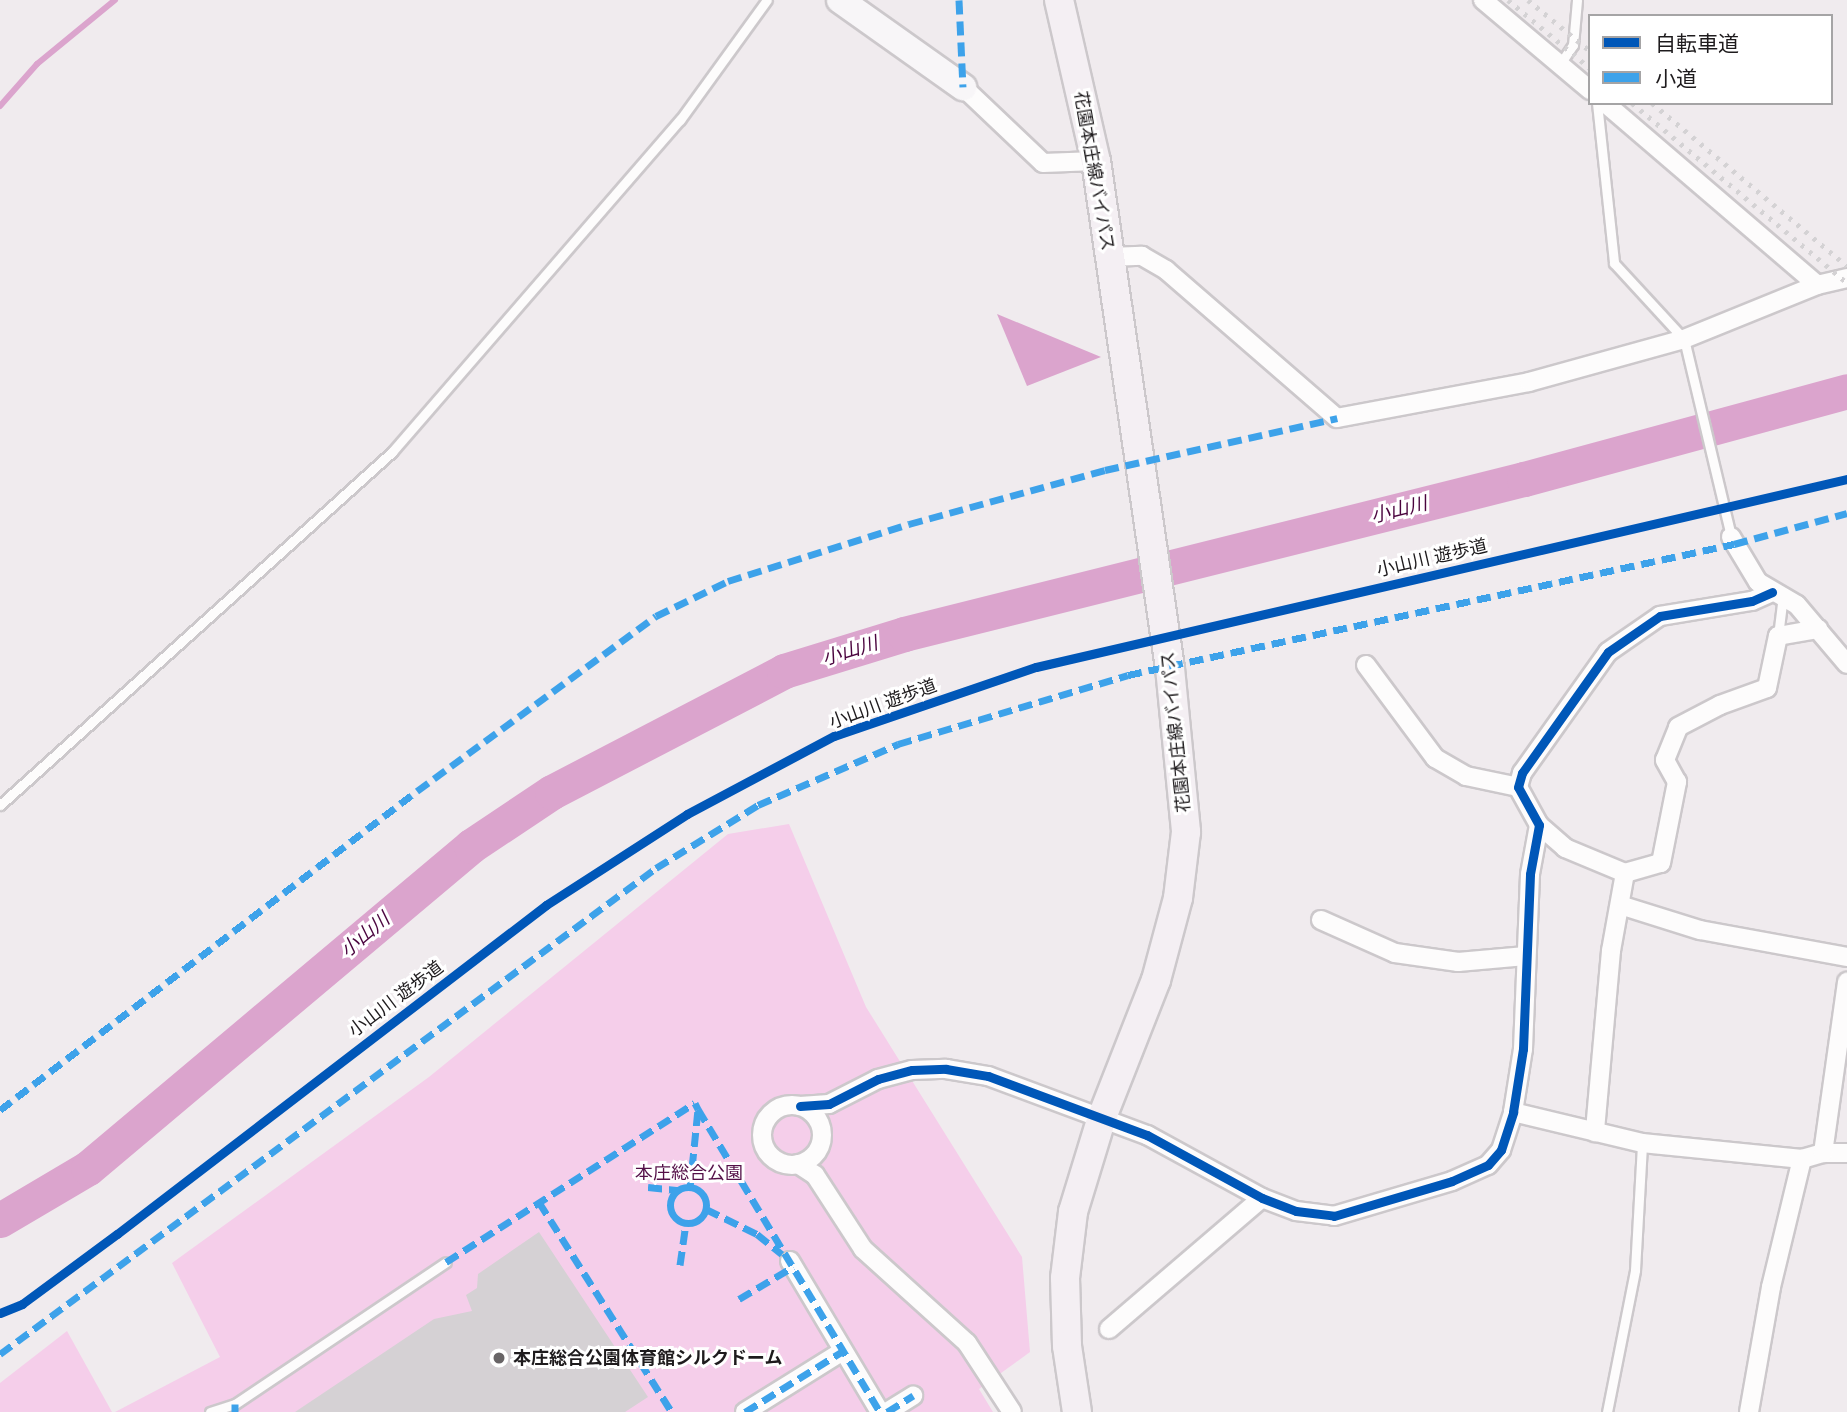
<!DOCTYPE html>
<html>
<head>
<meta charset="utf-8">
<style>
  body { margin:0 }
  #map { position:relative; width:1847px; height:1412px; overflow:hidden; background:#f0ebee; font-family:"DM Sans","Noto Sans JP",sans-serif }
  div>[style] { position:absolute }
  .green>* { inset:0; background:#f5ceea }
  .water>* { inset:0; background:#dba4cd }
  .stream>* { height:6px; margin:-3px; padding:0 3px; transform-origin:3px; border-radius:3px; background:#dba4cd }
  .river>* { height:35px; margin:-17.5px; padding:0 17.5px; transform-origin:17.5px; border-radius:17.5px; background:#dba4cd }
  .building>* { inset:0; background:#d5d1d4 }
  .roads { filter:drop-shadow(2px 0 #ccc8cb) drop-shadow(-2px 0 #ccc8cb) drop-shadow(0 2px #ccc8cb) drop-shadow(0 -2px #ccc8cb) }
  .lane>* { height:9px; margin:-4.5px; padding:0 4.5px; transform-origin:4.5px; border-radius:4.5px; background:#fdfcfc }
  .street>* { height:18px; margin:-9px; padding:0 9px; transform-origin:9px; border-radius:9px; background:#fdfcfc }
  .street>.ring { margin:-9px; padding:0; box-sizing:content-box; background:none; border:18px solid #fdfcfc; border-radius:50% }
  .secondary>* { height:26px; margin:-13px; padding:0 13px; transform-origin:13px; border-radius:13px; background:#f8f6f8 }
  .primary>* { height:28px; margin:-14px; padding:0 14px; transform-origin:14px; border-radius:14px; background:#f4eff3 }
  .rail>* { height:5px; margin-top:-2.5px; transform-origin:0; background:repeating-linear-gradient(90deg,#d4d2d4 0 3.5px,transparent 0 10.5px) }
  .quiet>* { height:7px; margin-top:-3.5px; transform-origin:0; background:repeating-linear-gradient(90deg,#3da2ea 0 14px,transparent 0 21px) }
  .quiet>.ring { margin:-3.5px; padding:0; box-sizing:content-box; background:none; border:7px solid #3da2ea; border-radius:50% }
  .cycleway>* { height:9px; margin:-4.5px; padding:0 4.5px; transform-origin:4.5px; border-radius:4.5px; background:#0057b8 }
  .dots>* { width:19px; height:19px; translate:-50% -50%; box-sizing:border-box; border:4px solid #fff; border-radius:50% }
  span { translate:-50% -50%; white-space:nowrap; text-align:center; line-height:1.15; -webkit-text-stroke:6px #fff; paint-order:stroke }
  .street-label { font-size:18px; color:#1e1b1d }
  .park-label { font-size:18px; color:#541048 }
  .poi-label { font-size:18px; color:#1e1b1d; font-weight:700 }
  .left { translate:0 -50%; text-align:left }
  .water-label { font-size:19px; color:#4a043e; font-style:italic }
  .legend { position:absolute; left:1588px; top:14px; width:245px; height:91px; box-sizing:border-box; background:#fff; border:2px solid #a5a4a5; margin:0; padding:9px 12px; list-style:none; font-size:21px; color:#1e1b1d }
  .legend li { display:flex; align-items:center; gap:14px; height:35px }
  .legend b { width:35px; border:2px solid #a5a4a5 }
</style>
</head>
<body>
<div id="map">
  <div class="green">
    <div style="clip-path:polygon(789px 824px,866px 1007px,1022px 1257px,1030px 1352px,979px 1389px,993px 1412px,115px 1412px,220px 1357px,172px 1263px,429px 1077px,728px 834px)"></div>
    <div style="clip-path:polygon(67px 1331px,112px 1412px,0 1412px,0 1383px)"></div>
  </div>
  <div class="water">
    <div style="clip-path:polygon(997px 314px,1101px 357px,1027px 386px)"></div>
  </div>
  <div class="stream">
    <div style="left:0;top:106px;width:56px;rotate:-48.6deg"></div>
    <div style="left:37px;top:64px;width:101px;rotate:-39.4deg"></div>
  </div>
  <div class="river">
    <div style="left:0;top:1220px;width:102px;rotate:-30.6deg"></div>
    <div style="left:88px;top:1168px;width:500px;rotate:-40.05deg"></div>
    <div style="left:471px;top:846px;width:97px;rotate:-33.7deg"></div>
    <div style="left:552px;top:792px;width:262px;rotate:-27.5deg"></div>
    <div style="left:784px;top:671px;width:126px;rotate:-17.1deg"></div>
    <div style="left:904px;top:634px;width:639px;rotate:-14.04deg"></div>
    <div style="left:1524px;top:479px;width:335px;rotate:-15.2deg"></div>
  </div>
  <div class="building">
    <div style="clip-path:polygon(539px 1232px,648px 1397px,625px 1412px,295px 1412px,434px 1319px,472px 1311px,466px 1295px,477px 1288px,478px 1274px)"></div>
  </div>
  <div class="roads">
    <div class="lane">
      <div style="left:1560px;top:64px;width:23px;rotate:-56deg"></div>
      <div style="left:1573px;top:45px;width:45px;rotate:-84.9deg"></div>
      <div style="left:1597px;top:103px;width:161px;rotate:83.9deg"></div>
      <div style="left:1614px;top:263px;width:103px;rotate:47.4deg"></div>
      <div style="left:1684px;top:339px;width:204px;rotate:76.6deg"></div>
      <div style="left:1778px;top:636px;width:38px;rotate:-83deg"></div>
      <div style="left:0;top:805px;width:528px;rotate:-42deg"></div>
      <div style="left:392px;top:452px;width:440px;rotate:-49.1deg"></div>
      <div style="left:680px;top:120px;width:148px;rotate:-54.1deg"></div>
      <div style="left:210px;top:1412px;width:26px;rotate:-18deg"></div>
      <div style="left:235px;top:1404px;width:254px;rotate:-33.9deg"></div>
      <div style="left:1607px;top:1412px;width:145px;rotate:-78.8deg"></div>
      <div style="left:1635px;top:1270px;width:127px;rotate:-86.8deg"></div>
    </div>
    <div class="street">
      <div style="left:1483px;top:0;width:140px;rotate:40.1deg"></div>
      <div style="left:963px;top:87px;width:110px;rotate:43.5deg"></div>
      <div style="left:1043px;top:163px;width:53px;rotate:-2.2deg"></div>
      <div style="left:1605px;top:103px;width:279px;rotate:40.6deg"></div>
      <div style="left:1109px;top:257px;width:33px;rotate:-2deg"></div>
      <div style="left:1142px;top:256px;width:28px;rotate:30deg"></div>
      <div style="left:1166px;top:270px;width:226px;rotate:40.9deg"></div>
      <div style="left:1337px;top:418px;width:195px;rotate:-10.6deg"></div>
      <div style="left:1529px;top:382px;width:161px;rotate:-15.5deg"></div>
      <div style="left:1684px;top:339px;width:144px;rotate:-22.1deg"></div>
      <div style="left:1817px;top:285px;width:31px;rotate:-13deg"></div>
      <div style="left:1731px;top:537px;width:52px;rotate:59deg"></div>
      <div style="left:1758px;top:582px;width:45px;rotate:30.5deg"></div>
      <div style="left:1797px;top:605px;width:77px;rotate:49.7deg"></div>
      <div style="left:1366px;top:665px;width:116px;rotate:53.4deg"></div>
      <div style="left:1435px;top:758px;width:36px;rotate:30deg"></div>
      <div style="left:1466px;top:776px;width:53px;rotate:11.9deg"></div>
      <div style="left:1539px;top:825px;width:35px;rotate:41deg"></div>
      <div style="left:1565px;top:848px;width:65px;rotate:22.6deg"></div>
      <div style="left:1625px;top:873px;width:79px;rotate:100.2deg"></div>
      <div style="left:1611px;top:951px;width:182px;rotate:95.1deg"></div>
      <div style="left:1625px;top:873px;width:37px;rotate:-16deg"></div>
      <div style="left:1661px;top:863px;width:83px;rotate:-78.8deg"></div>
      <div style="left:1677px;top:782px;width:25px;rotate:-119deg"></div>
      <div style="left:1665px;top:760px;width:35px;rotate:-68deg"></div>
      <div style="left:1678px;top:727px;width:47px;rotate:-27.6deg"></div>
      <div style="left:1720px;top:705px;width:50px;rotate:-19.9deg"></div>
      <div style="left:1767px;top:688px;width:53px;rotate:-78.1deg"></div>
      <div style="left:1778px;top:636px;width:41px;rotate:-9.9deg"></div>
      <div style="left:1620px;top:905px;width:84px;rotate:17.4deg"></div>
      <div style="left:1700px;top:930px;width:149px;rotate:10.4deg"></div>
      <div style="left:1321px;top:920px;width:81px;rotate:24deg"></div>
      <div style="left:1395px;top:953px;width:64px;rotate:8.1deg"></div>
      <div style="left:1458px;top:962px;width:68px;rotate:-5deg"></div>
      <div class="ring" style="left:762px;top:1105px;width:42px;height:42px"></div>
      <div style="left:800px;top:1106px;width:29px;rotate:-4deg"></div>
      <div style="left:829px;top:1104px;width:55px;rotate:-27deg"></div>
      <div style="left:878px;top:1079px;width:35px;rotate:-15deg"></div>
      <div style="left:912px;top:1070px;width:34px;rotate:-2deg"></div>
      <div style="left:946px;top:1069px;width:43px;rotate:9.5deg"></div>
      <div style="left:988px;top:1076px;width:170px;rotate:20.4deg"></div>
      <div style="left:1147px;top:1135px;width:131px;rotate:28.7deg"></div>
      <div style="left:1262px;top:1198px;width:36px;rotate:21deg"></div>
      <div style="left:1296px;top:1211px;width:38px;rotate:7deg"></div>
      <div style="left:1334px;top:1216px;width:123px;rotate:-16.5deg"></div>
      <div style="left:1452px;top:1181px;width:39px;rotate:-24deg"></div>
      <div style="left:1488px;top:1165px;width:20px;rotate:-49deg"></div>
      <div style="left:1501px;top:1150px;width:40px;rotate:-72deg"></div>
      <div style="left:1513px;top:1112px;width:64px;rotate:-81deg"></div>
      <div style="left:1523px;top:1049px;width:175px;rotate:-87.7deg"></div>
      <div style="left:1530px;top:874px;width:50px;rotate:-79.6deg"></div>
      <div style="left:1539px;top:825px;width:43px;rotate:-118.9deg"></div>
      <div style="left:1518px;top:787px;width:15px;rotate:-74deg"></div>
      <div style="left:1522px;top:773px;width:148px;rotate:-54.6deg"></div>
      <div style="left:1608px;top:652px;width:63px;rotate:-34.7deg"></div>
      <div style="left:1660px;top:616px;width:93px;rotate:-9.3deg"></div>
      <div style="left:1752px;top:601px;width:22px;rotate:-24deg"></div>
      <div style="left:1513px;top:1112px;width:133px;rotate:13.5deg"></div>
      <div style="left:1642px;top:1143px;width:161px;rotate:5.7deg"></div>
      <div style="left:1802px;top:1159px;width:22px;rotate:-16deg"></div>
      <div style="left:1823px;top:1153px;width:24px"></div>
      <div style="left:1823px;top:1153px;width:173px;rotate:-82deg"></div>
      <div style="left:798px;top:1164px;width:20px;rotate:33deg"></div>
      <div style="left:815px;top:1175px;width:88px;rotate:57deg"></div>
      <div style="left:863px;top:1249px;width:140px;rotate:42.1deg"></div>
      <div style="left:967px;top:1343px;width:82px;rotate:56.9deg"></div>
      <div style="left:790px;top:1261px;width:176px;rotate:59.2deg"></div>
      <div style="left:1109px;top:1329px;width:201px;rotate:-40.6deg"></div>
      <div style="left:745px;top:1412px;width:115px;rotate:-31.9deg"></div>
      <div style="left:887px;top:1412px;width:31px;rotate:-32deg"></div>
      <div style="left:1749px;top:1412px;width:127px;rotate:-80deg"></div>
      <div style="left:1771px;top:1287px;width:132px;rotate:-76.4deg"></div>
    </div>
    <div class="secondary">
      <div style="left:840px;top:0;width:151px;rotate:35.3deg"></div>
    </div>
    <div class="primary">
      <div style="left:1059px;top:0;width:165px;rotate:77.1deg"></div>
      <div style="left:1096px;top:161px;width:512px;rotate:81.7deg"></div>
      <div style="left:1170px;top:668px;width:165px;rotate:84.4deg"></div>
      <div style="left:1186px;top:832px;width:66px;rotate:96.9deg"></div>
      <div style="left:1178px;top:898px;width:85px;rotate:105deg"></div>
      <div style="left:1156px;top:980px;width:147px;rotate:111.5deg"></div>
      <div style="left:1102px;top:1117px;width:99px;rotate:107deg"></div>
      <div style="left:1073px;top:1212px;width:66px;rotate:96.9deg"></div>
      <div style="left:1065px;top:1278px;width:68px;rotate:88.3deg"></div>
      <div style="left:1067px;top:1346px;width:67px;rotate:81.4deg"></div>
    </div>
  </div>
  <div class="rail">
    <div style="left:1508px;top:0;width:107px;rotate:39.7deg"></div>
    <div style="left:1528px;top:0;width:80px;rotate:39.4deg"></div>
    <div style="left:1632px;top:103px;width:280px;rotate:39.9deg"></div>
    <div style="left:1652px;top:103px;width:254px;rotate:39.9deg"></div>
  </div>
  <div class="quiet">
    <div style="left:959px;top:0;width:87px;rotate:87.4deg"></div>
    <div style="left:0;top:1110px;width:525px;rotate:-37.42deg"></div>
    <div style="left:417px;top:791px;width:296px;rotate:-36.2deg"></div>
    <div style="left:656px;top:616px;width:80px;rotate:-25.9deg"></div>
    <div style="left:728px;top:581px;width:190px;rotate:-17.5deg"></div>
    <div style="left:909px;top:524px;width:203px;rotate:-15.4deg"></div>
    <div style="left:1105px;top:470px;width:238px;rotate:-12.6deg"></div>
    <div style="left:648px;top:1187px;width:31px;rotate:6deg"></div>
    <div class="ring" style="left:670px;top:1187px;width:29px;height:29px"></div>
    <div style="left:690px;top:1188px;width:79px;rotate:-84.2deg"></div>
    <div style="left:698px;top:1109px;width:353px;rotate:59deg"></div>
    <div style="left:539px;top:1202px;width:249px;rotate:57.7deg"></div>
    <div style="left:706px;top:1209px;width:57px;rotate:26.1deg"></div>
    <div style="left:757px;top:1234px;width:32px;rotate:39deg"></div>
    <div style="left:446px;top:1262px;width:295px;rotate:-32.6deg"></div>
    <div style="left:695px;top:1103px;width:7px;rotate:63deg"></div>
    <div style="left:680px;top:1265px;width:42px;rotate:-81.9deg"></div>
    <div style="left:739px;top:1299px;width:63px;rotate:-30.7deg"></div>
    <div style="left:0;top:1354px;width:816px;rotate:-36.53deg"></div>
    <div style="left:656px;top:868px;width:120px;rotate:-31.7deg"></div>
    <div style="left:758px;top:805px;width:153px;rotate:-23.5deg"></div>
    <div style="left:898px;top:744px;width:240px;rotate:-16.7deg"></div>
    <div style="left:1128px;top:675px;width:620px;rotate:-12.2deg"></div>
    <div style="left:1734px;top:544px;width:117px;rotate:-15.3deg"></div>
    <div style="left:235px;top:1412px;width:8px;rotate:-90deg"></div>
    <div style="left:745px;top:1412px;width:115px;rotate:-31.9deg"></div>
    <div style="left:887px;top:1412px;width:31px;rotate:-32deg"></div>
  </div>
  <div class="cycleway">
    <div style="left:800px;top:1106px;width:29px;rotate:-4deg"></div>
    <div style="left:829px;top:1104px;width:55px;rotate:-27deg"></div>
    <div style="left:878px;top:1079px;width:35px;rotate:-15deg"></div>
    <div style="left:912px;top:1070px;width:34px;rotate:-2deg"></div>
    <div style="left:946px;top:1069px;width:43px;rotate:9.5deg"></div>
    <div style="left:988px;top:1076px;width:170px;rotate:20.4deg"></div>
    <div style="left:1147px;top:1135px;width:131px;rotate:28.7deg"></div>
    <div style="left:1262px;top:1198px;width:36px;rotate:21deg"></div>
    <div style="left:1296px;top:1211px;width:38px;rotate:7deg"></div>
    <div style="left:1334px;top:1216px;width:123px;rotate:-16.5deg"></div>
    <div style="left:1452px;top:1181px;width:39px;rotate:-24deg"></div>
    <div style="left:1488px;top:1165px;width:20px;rotate:-49deg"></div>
    <div style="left:1501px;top:1150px;width:40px;rotate:-72deg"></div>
    <div style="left:1513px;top:1112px;width:64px;rotate:-81deg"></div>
    <div style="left:1523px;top:1049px;width:175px;rotate:-87.7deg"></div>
    <div style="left:1530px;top:874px;width:50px;rotate:-79.6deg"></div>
    <div style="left:1539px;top:825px;width:43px;rotate:-118.9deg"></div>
    <div style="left:1518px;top:787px;width:15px;rotate:-74deg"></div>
    <div style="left:1522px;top:773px;width:148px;rotate:-54.6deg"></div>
    <div style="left:1608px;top:652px;width:63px;rotate:-34.7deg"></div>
    <div style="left:1660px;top:616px;width:93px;rotate:-9.3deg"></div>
    <div style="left:1752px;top:601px;width:22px;rotate:-24deg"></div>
    <div style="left:0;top:1313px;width:24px;rotate:-22deg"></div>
    <div style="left:22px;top:1304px;width:118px;rotate:-36.4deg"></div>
    <div style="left:117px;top:1234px;width:541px;rotate:-37.48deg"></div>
    <div style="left:546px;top:905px;width:168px;rotate:-32.8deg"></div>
    <div style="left:687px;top:814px;width:166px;rotate:-28deg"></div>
    <div style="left:834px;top:736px;width:213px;rotate:-18.9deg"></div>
    <div style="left:1036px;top:667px;width:833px;rotate:-13.05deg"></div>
  </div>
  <div class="dots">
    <div style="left:499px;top:1358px;background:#686466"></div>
  </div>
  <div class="street-label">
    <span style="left:1094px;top:171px;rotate:80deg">花園本庄線バイパス</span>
    <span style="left:1432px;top:558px;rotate:-13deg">小山川 遊歩道</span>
    <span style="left:883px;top:704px;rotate:-20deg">小山川 遊歩道</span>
    <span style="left:1176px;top:732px;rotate:-96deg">花園本庄線バイパス</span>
    <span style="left:396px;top:999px;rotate:-37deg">小山川 遊歩道</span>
  </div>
  <div class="park-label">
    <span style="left:689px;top:1173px">本庄総合公園</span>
  </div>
  <div class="poi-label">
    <span class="left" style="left:513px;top:1358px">本庄総合公園体育館シルクドーム</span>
  </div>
  <div class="water-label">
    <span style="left:1399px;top:510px;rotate:-14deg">小山川</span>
    <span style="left:850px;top:651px;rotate:-17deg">小山川</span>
    <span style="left:365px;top:935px;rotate:-40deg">小山川</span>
  </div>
  <ul class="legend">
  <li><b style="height:9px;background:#0057b8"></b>自転車道</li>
  <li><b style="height:9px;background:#3da2ea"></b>小道</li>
  </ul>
</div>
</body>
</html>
